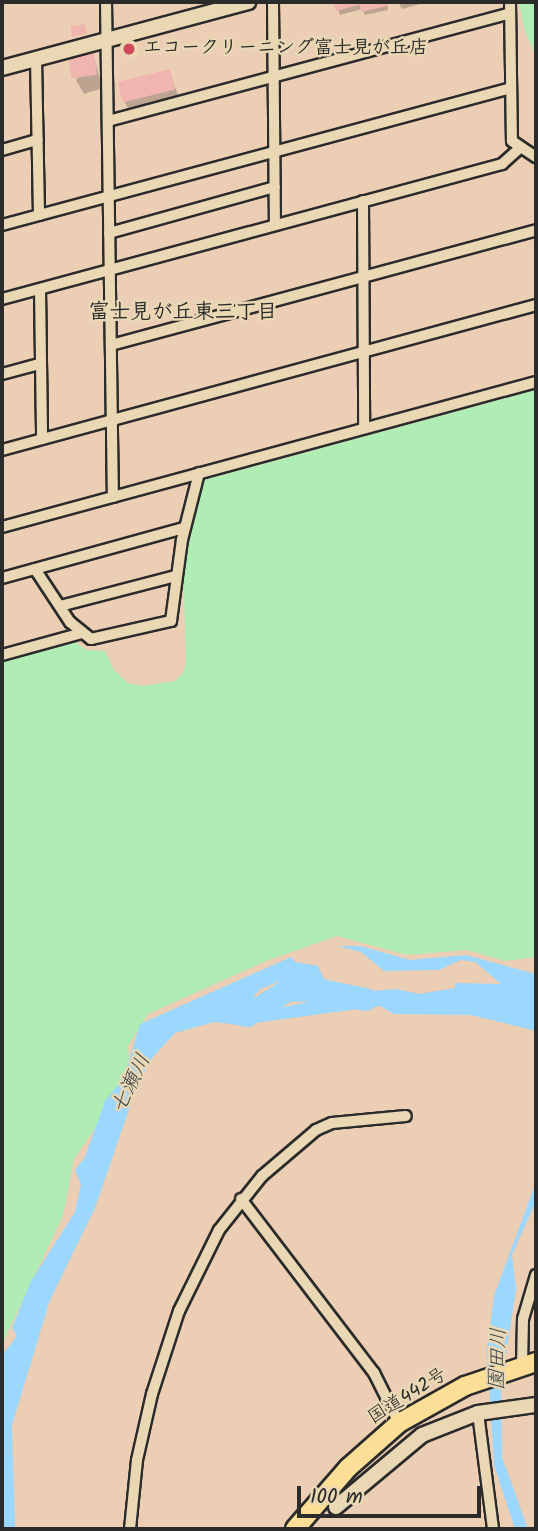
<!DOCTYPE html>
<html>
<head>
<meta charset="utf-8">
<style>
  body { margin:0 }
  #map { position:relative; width:538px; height:1531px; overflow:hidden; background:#ecceb4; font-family:Kalam,"Klee One",sans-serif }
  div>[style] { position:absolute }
  .green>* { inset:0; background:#afedb4 }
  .water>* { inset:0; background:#9cd7fd }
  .shadow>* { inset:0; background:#0003 }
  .river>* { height:23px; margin:-11.5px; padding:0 11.5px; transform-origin:11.5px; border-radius:11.5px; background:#9cd7fd }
  .building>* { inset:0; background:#f1b5b0; transform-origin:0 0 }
  .roads { filter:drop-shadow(2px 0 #2b2b2b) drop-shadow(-2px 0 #2b2b2b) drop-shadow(0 2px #2b2b2b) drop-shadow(0 -2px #2b2b2b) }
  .minor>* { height:10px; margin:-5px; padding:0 5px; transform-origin:5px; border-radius:5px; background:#ead8b5 }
  .tertiary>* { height:14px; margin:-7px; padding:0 7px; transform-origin:7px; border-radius:7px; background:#ead8b5 }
  .trunk>* { height:18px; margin:-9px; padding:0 9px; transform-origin:9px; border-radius:9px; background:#fcde96 }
  .dots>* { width:19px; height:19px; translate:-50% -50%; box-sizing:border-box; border:4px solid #ead8b5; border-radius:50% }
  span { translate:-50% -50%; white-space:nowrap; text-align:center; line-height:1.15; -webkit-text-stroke:5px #ead8b5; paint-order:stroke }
  .poi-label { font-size:19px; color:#2b2b2b; font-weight:700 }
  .left { translate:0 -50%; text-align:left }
  .street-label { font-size:19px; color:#2b2b2b }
  .neighbourhood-label { font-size:21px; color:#2b2b2b; font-weight:700 }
  .water-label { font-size:21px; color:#3c454a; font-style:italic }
  .frame { position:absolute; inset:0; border:4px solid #2b2b2b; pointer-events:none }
  .scale { position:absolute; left:297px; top:1486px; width:184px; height:32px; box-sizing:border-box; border:4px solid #2b2b2b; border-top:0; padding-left:9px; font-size:21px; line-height:24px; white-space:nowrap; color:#2b2b2b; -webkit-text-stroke:5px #ead8b5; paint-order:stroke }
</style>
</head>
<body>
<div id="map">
  <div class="green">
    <div style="clip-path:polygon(519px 2px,536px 2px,536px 57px,525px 31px)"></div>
    <div style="clip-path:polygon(536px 390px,536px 957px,505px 961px,467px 950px,407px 955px,337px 936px,266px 961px,148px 1014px,128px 1046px,131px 1076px,74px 1159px,63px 1216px,2px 1344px,2px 654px,69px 638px,87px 650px,105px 651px,114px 670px,128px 683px,142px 686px,175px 681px,184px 672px,186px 660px,183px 567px,204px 480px)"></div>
  </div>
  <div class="water">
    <div style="clip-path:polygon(338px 946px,360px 946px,410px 960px,466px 955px,536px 974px,536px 1031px,471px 1015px,394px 1014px,380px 1006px,239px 1025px,214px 1022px,175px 1033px,153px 1057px,138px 1083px,95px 1208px,50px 1300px,12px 1425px,15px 1529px,2px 1529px,2px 1355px,17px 1336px,12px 1328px,31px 1281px,75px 1212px,81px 1184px,75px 1170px,85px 1157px,105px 1101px,124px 1078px,140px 1024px,291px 957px,295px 962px,318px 966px,324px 979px,319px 983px,305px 979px,280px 981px,260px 989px,253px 998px,262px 1008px,280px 1008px,346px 993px,397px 989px,419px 994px,455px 988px,455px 983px,501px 984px,475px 962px,461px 960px,439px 970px,384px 971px,361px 952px)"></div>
    <div style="clip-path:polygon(536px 1182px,536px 1201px,512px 1255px,516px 1289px,501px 1387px,502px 1457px,528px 1529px,515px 1529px,494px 1465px,487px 1351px,494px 1296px)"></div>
  </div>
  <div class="shadow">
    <div style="clip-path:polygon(335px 2px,387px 2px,388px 10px,365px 15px,362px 9px,340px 15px)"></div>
    <div style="clip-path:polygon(398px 2px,423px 2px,424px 3px,402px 9px)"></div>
    <div style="clip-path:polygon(93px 55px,103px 88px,84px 94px,76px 80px)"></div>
    <div style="clip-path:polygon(169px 71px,181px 103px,132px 115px,124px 101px)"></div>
  </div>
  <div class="river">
    <div style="left:234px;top:1012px;width:13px;rotate:13deg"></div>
    <div style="left:247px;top:1015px;width:47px;rotate:-32deg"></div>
    <div style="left:287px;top:990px;width:29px;rotate:-2deg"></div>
    <div style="left:316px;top:989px;width:50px;rotate:11.5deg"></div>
  </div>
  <div class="building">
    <div style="clip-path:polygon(333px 2px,358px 2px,359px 5px,336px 11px)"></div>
    <div style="clip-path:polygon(359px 2px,387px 2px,387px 6px,361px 12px)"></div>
    <div style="left:85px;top:24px;width:10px;height:15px;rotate:79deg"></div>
    <div style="left:134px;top:43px;width:10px;height:15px;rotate:79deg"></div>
    <div style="left:94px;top:53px;width:22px;height:26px;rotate:82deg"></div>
    <div style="left:170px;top:69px;width:21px;height:54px;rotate:76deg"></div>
  </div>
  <div class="roads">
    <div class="minor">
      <div style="left:106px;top:2px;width:495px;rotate:89.2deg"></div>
      <div style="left:273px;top:2px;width:223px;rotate:89.5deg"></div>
      <div style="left:510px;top:2px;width:139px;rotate:89.2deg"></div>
      <div style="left:512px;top:141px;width:29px;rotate:34deg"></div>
      <div style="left:36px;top:58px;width:157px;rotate:88.9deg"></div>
      <div style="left:108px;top:121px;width:416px;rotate:-15deg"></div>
      <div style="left:2px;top:150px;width:37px;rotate:-16deg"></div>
      <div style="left:363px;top:201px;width:227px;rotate:89.7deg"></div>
      <div style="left:2px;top:225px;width:527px;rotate:-15.06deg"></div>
      <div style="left:109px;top:233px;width:172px;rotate:-15.5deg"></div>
      <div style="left:40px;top:289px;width:150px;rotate:89.2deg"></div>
      <div style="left:2px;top:299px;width:518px;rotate:-15.11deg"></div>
      <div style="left:502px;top:164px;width:24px;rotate:-42deg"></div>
      <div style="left:111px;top:345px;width:440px;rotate:-15.1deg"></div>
      <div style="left:2px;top:374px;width:39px;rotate:-15deg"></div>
      <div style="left:2px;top:450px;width:553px;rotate:-15.19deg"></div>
      <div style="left:2px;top:527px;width:553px;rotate:-15.19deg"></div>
      <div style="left:35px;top:569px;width:64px;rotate:56.6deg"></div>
      <div style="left:70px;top:622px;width:27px;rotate:39deg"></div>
      <div style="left:91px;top:639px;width:82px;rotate:-12.7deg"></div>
      <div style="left:171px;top:621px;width:82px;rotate:-82.3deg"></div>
      <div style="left:182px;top:540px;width:69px;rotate:-75.8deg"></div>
      <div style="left:2px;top:578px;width:189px;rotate:-15.4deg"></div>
      <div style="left:60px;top:606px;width:120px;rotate:-14.5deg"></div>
      <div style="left:2px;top:655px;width:83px;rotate:-15.4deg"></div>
      <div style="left:241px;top:1199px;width:219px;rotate:52.6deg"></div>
      <div style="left:374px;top:1373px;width:56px;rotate:63.4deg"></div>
      <div style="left:522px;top:1366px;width:47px;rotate:-88.8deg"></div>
      <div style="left:523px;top:1319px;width:46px;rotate:-73.5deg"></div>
      <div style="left:478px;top:1413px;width:117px;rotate:82.6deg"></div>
      <div style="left:130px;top:1529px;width:69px;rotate:-84.2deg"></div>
      <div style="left:137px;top:1460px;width:68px;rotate:-77.2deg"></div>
      <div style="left:152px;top:1394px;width:87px;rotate:-72deg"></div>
      <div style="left:179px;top:1311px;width:90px;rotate:-63.7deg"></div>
      <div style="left:219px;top:1230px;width:69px;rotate:-51.5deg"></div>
      <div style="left:262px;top:1176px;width:71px;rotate:-40.4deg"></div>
      <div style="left:316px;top:1130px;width:17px;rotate:-24deg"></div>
      <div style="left:332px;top:1123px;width:74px;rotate:-5.4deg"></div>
    </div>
    <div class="tertiary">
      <div style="left:2px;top:68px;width:255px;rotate:-15deg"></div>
      <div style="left:336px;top:1507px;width:112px;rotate:-39.9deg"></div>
      <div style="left:422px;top:1435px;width:60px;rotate:-21.4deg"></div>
      <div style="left:478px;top:1413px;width:59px;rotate:-7.9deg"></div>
    </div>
    <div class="trunk">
      <div style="left:295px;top:1529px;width:81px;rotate:-49deg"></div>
      <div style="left:348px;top:1468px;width:68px;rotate:-41.4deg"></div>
      <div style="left:399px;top:1423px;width:76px;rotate:-29.3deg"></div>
      <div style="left:465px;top:1386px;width:75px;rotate:-18.7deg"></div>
    </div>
  </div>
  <div class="dots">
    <div style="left:129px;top:49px;background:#d1495b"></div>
  </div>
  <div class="poi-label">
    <span class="left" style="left:143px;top:49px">エコークリーニング富士見が丘店</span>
  </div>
  <div class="street-label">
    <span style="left:408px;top:1397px;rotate:-32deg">国道442号</span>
  </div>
  <div class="neighbourhood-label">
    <span style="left:183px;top:313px">富士見が丘東三丁目</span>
  </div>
  <div class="water-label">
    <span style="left:132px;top:1084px;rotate:-64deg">七瀬川</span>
    <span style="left:499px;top:1359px;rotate:-88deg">園田川</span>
  </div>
  <div class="frame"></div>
  <div class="scale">100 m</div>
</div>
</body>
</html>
